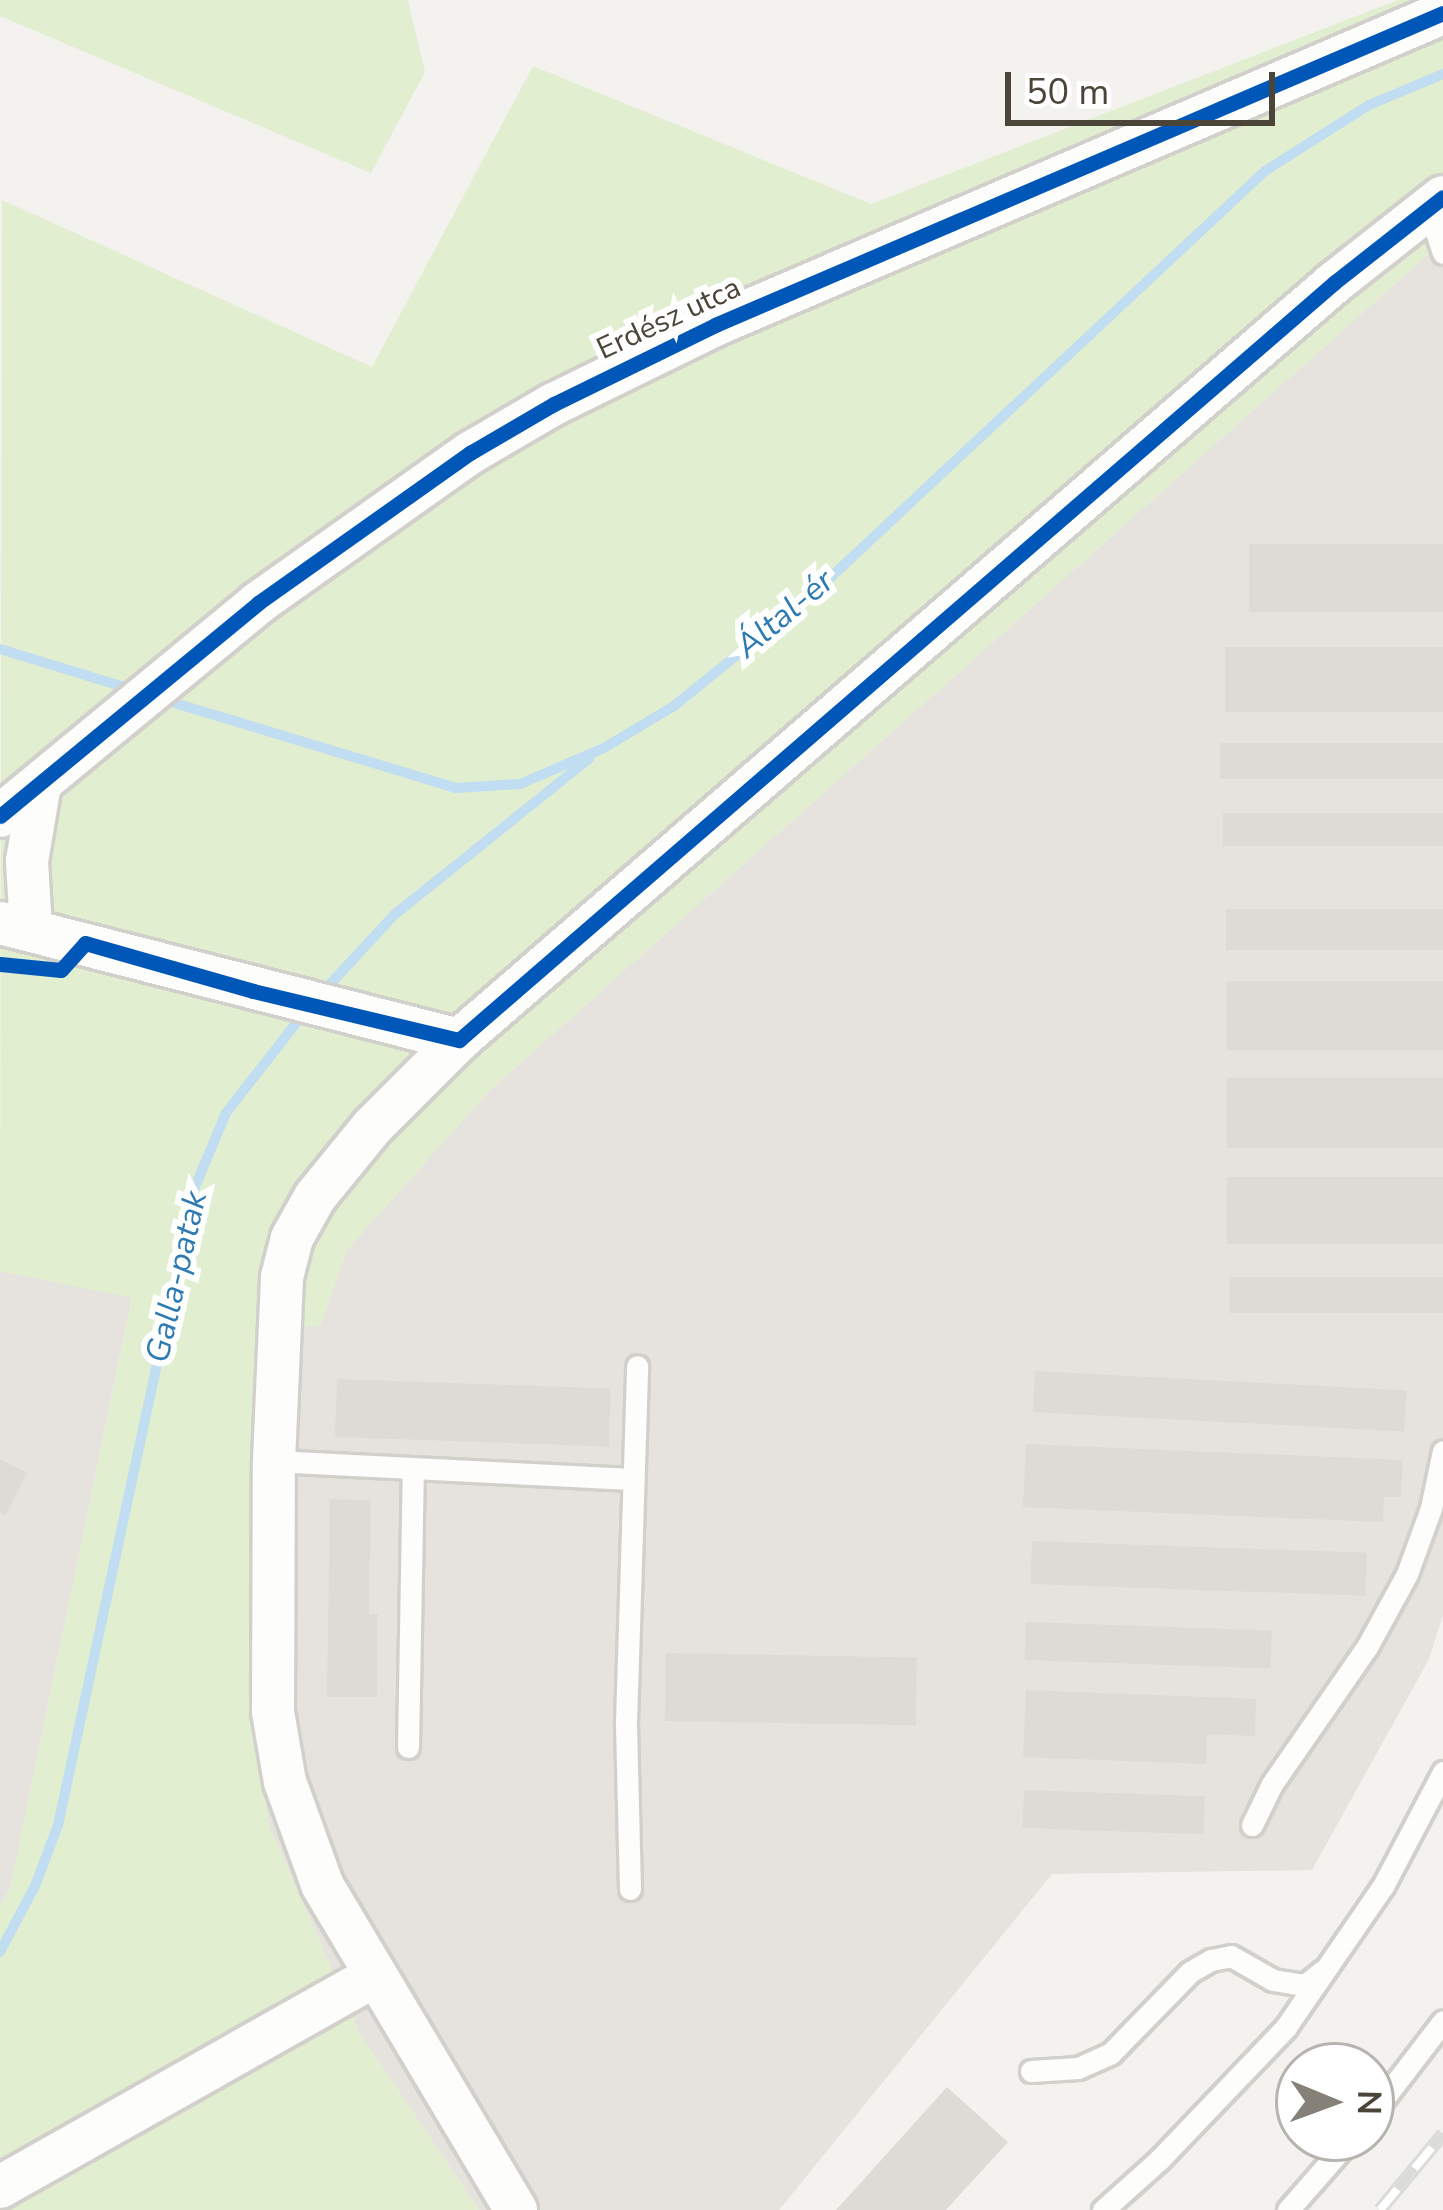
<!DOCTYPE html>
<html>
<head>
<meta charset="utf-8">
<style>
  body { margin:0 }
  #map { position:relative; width:1443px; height:2210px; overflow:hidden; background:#f4f2ee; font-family:"Nunito Sans",sans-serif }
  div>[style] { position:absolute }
  .industrial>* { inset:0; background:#e6e2de }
  .green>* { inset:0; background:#e1eecf }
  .stream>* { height:10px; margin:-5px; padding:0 5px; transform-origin:5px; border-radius:5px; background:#c0ddf1 }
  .building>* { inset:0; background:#dedbd6; transform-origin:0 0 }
  .roads { filter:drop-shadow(3px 0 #d2d0cb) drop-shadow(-3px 0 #d2d0cb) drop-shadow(0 3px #d2d0cb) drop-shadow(0 -3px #d2d0cb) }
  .service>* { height:21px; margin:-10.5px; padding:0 10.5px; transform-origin:10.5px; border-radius:10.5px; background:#fdfdfc }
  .minor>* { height:42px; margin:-21px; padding:0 21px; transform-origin:21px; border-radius:21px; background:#fdfdfc }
  .rail>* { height:14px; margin-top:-7px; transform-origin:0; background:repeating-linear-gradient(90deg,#fff 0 27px,#dbdbda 0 54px); box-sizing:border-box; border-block:3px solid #dbdbda }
  .cycleway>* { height:15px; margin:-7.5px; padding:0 7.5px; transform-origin:7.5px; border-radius:7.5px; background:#0057b8 }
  span { translate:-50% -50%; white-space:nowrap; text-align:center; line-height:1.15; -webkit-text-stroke:12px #fff; paint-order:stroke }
  .street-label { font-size:30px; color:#4b4439 }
  .water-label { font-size:33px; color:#2e7ab2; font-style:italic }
  .north { position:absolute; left:1275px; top:2042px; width:120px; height:120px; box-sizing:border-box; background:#fff; border:3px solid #b7b4b0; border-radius:50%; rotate:91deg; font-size:33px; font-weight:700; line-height:48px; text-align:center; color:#4b4439 }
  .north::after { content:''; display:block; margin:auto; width:42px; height:54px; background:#868178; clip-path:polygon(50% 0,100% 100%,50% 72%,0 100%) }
  .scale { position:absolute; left:1005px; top:72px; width:270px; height:54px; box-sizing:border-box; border:6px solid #4b4439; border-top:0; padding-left:15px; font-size:36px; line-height:42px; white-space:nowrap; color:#4b4439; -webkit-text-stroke:9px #fff; paint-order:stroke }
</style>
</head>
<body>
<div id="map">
  <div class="industrial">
    <div style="clip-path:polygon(1443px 241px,1443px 1615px,1429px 1659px,1312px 1870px,1052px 1874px,779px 2210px,479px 2210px,360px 2034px,270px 1828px,255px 1747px,256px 1319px,320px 1327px,346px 1251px,489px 1091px)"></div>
    <div style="clip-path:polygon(0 1271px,132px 1297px,10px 1889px,0 1905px)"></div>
  </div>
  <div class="green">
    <div style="clip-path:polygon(0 0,408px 0,425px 72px,371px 173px,0 16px)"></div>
    <div style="clip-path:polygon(1398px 0,1443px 0,1443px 241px,489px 1091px,346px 1251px,320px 1327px,256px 1320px,255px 1747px,270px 1828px,360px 2034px,479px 2210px,0 2210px,0 1905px,10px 1889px,132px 1298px,0 1271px,2px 200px,372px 367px,533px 66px,871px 204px)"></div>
  </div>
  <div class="stream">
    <div style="left:0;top:649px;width:140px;rotate:17deg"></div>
    <div style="left:158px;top:698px;width:311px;rotate:16.8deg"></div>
    <div style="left:456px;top:788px;width:64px;rotate:-3.6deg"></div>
    <div style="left:520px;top:784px;width:91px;rotate:-23.2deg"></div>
    <div style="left:604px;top:748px;width:82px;rotate:-31deg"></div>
    <div style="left:674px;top:706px;width:181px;rotate:-39deg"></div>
    <div style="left:815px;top:592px;width:616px;rotate:-43.09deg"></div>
    <div style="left:1265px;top:171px;width:123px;rotate:-32.4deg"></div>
    <div style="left:1369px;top:105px;width:80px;rotate:-22.7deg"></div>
    <div style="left:320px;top:995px;width:109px;rotate:-47.2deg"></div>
    <div style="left:394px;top:915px;width:250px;rotate:-38.7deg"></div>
    <div style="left:0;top:1952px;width:77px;rotate:-62.1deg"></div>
    <div style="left:36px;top:1884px;width:63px;rotate:-69.6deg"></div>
    <div style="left:58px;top:1825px;width:653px;rotate:-77.88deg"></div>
    <div style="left:195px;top:1187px;width:80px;rotate:-67.3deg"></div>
    <div style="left:226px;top:1113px;width:125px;rotate:-52.1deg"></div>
  </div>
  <div class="building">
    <div style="left:1249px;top:544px;width:194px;height:68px"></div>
    <div style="left:1225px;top:647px;width:218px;height:65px"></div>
    <div style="left:1220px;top:743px;width:223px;height:36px"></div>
    <div style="left:1223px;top:813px;width:220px;height:33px"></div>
    <div style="left:1443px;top:909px;width:41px;height:217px;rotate:90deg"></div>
    <div style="left:1443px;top:981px;width:69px;height:216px;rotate:90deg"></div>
    <div style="left:1443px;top:1078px;width:70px;height:216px;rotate:90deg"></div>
    <div style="left:1443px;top:1177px;width:67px;height:216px;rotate:90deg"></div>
    <div style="left:1443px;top:1277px;width:36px;height:214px;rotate:90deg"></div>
    <div style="left:1035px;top:1371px;width:372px;height:41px;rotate:3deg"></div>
    <div style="left:337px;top:1379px;width:274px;height:58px;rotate:2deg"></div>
    <div style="clip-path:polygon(1026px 1444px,1403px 1460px,1401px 1497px,1384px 1497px,1383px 1522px,1023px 1507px)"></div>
    <div style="clip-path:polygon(0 1459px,27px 1473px,6px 1515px,0 1512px)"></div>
    <div style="clip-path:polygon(330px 1499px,371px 1500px,369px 1614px,378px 1614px,377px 1697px,327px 1697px)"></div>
    <div style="left:1032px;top:1541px;width:335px;height:43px;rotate:2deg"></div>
    <div style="left:1026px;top:1622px;width:246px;height:38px;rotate:2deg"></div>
    <div style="left:666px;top:1653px;width:251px;height:68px;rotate:1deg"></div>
    <div style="clip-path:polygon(1026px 1690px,1256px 1699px,1255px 1736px,1207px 1734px,1206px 1764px,1023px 1757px)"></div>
    <div style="left:1024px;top:1790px;width:181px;height:38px;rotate:2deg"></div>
    <div style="clip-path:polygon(947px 2087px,1008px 2142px,946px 2210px,836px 2210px)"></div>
  </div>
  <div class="roads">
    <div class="service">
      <div style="left:1429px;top:210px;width:45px;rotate:72deg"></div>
      <div style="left:274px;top:1461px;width:357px;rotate:2.9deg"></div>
      <div style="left:408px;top:1747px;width:279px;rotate:-89deg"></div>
      <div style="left:1252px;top:1825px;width:46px;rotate:-64deg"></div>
      <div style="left:1272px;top:1784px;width:167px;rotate:-55.3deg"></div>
      <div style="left:1367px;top:1647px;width:83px;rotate:-61.3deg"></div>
      <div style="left:1407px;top:1574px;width:70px;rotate:-70deg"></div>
      <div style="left:1431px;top:1508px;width:58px;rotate:-78.1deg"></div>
      <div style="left:630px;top:1889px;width:167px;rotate:-91.4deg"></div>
      <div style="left:626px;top:1722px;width:356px;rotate:-88.2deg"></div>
      <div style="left:1031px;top:2071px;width:47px;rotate:-3.7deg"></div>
      <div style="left:1078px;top:2068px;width:36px;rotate:-24deg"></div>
      <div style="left:1111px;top:2053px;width:113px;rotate:-45.7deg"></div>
      <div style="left:1190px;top:1972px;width:24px;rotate:-30deg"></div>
      <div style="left:1211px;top:1960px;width:20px;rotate:-11deg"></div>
      <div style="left:1231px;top:1956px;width:48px;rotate:29.7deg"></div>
      <div style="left:1273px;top:1980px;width:32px;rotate:9deg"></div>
      <div style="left:1305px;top:1985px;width:22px;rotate:-39deg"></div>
      <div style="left:1371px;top:2115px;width:118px;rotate:-52.5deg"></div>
      <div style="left:1103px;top:2210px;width:75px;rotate:-41.8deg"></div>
      <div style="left:1159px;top:2160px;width:184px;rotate:-46.3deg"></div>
      <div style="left:1286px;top:2027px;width:171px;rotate:-55.5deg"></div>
      <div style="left:1383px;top:1886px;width:129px;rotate:-62.2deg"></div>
      <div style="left:1288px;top:2210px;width:96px;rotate:-48.8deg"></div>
    </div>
    <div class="minor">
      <div style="left:0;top:816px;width:335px;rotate:-39.5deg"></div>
      <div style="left:258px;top:603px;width:260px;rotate:-35.3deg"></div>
      <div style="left:470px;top:453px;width:97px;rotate:-30.3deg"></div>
      <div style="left:554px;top:404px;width:179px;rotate:-26.1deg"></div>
      <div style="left:715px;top:325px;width:792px;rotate:-23.2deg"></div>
      <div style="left:0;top:923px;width:474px;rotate:14.3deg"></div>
      <div style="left:31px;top:929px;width:68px;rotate:-93.4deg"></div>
      <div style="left:27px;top:861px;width:78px;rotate:-80.4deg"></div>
      <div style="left:0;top:2187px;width:427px;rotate:-29.4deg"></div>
      <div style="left:516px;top:2210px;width:379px;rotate:-120.8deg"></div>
      <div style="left:322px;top:1884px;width:109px;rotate:-109.9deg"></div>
      <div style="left:285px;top:1782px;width:71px;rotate:-99.7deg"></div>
      <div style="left:273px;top:1712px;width:251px;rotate:-89.8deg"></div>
      <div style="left:274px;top:1461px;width:184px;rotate:-87.5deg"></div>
      <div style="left:282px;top:1277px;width:40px;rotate:-75.6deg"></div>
      <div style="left:292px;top:1238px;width:47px;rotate:-60.7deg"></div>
      <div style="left:315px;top:1197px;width:90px;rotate:-50.8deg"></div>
      <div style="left:372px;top:1127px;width:123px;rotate:-45deg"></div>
      <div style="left:459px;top:1040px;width:1158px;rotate:-40.87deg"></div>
      <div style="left:1335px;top:282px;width:137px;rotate:-38.2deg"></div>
    </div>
  </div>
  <div class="rail">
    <div style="left:1380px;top:2210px;width:99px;rotate:-50.3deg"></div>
  </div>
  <div class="cycleway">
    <div style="left:0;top:816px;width:335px;rotate:-39.5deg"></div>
    <div style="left:258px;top:603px;width:260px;rotate:-35.3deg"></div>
    <div style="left:470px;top:453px;width:97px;rotate:-30.3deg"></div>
    <div style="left:554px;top:404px;width:179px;rotate:-26.1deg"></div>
    <div style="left:715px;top:325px;width:792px;rotate:-23.2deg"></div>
    <div style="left:0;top:964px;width:61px;rotate:5.6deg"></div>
    <div style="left:61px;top:970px;width:36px;rotate:-48deg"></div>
    <div style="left:85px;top:943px;width:175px;rotate:15.9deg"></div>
    <div style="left:253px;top:991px;width:212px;rotate:13.4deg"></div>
    <div style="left:459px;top:1040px;width:1158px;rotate:-40.87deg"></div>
    <div style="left:1335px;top:282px;width:137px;rotate:-38.2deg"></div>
  </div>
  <div class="street-label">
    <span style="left:669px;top:319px;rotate:-25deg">Erdész utca</span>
  </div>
  <div class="water-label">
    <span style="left:785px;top:614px;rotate:-40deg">Által-ér</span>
    <span style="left:177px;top:1277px;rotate:-77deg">Galla-patak</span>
  </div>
  <div class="north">N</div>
  <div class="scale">50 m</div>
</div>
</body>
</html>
